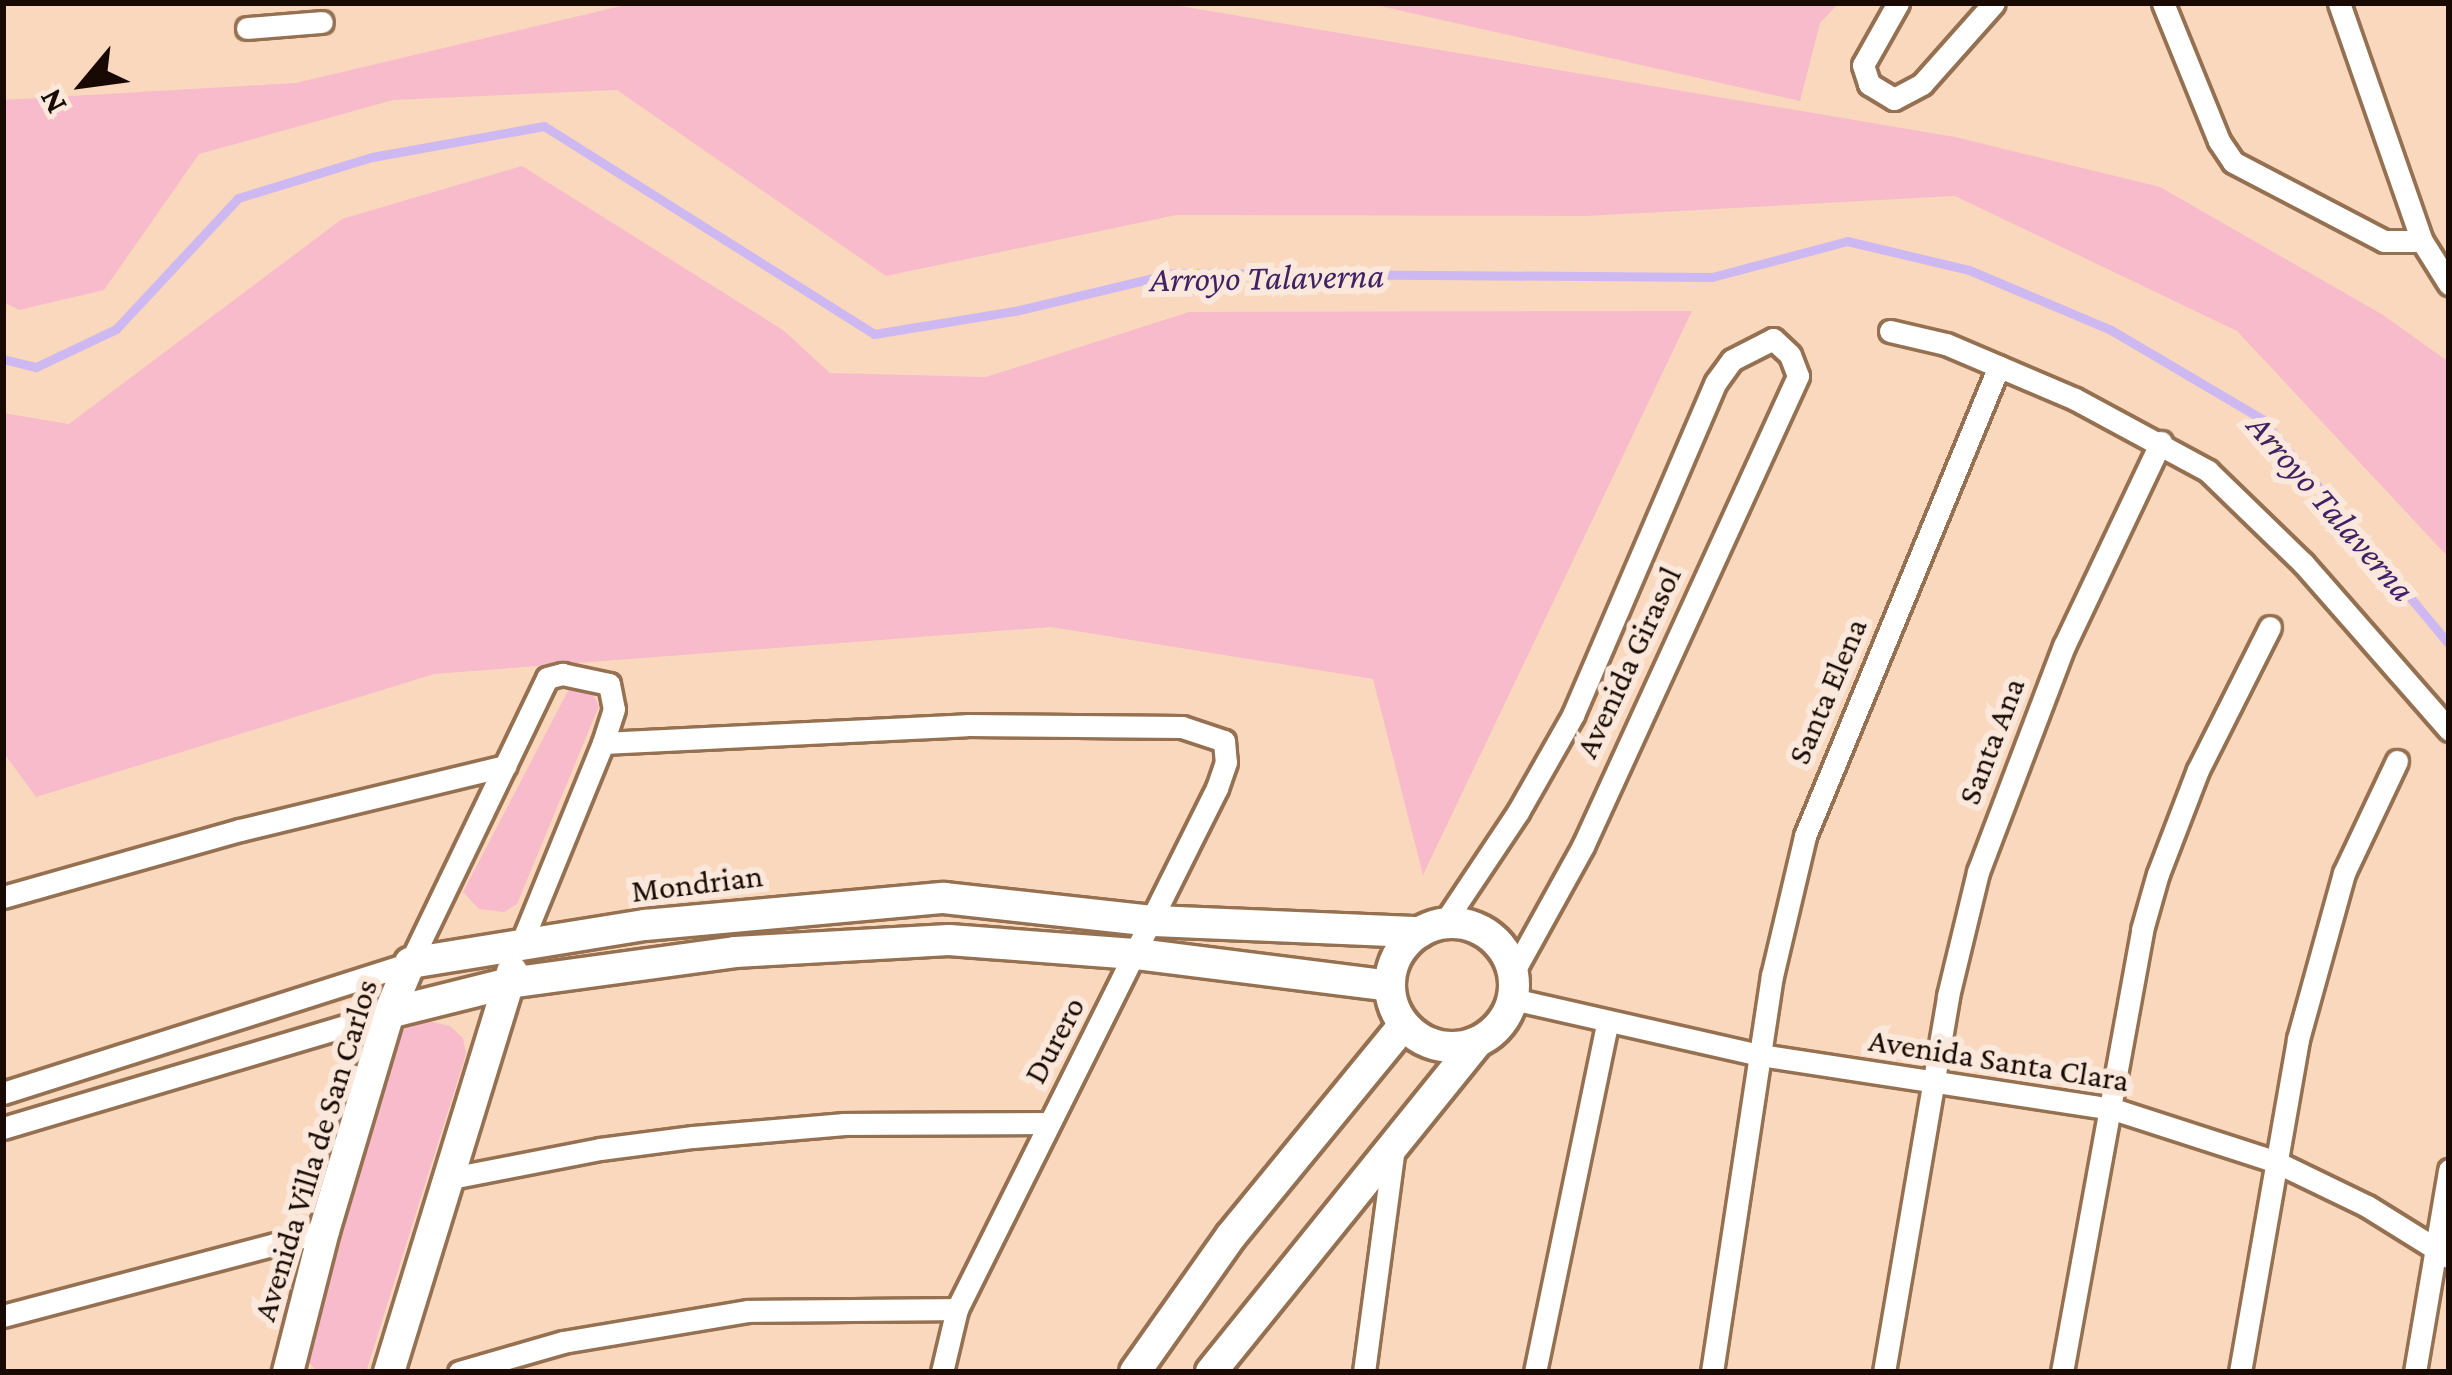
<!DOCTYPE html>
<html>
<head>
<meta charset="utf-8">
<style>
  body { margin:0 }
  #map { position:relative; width:2452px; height:1375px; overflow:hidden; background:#f9d8bd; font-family:"Crimson Pro",serif }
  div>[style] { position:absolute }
  .green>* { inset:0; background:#f8bbcb }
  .stream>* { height:9px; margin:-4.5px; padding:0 4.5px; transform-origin:4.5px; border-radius:4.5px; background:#cdb8f2 }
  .roads { filter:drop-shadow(3px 0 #957051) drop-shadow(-3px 0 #957051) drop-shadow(0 3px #957051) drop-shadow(0 -3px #957051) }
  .street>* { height:21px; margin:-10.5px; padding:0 10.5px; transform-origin:10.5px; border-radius:10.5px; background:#fff }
  .secondary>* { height:30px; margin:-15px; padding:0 15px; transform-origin:15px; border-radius:15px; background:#fff }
  .secondary>.ring { margin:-15px; padding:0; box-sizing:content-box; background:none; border:30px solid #fff; border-radius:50% }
  span { translate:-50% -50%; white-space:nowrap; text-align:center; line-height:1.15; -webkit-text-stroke:12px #f9e8db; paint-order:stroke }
  .street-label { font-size:33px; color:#180a02 }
  .water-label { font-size:36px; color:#402264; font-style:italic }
  .frame { position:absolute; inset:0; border:6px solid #180a02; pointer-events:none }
  .north { position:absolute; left:24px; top:24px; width:120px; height:120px; -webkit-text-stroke:9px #f9e8db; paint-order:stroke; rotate:241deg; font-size:33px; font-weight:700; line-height:48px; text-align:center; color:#180a02 }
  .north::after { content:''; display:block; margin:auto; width:42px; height:54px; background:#180a02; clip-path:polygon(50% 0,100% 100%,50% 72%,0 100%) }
</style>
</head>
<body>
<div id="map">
  <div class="green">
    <div style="clip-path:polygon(634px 3px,1162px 3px,1955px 137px,2160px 187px,2383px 315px,2449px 362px,2449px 558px,2237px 331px,1955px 196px,1586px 216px,1176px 215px,886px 276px,617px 90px,393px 100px,199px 154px,104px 290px,19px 310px,3px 302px,3px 100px,296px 83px)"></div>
    <div style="clip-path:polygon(1367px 3px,1839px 3px,1820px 23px,1800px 101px)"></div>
    <div style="clip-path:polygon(522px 166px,783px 330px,830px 373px,986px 377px,1189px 312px,1692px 311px,1423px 875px,1373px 679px,1051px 627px,434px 674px,36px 797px,3px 752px,3px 413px,69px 424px,342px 219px)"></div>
    <div style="clip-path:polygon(569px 689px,590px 689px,599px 706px,517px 904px,504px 912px,479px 909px,463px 892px)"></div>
    <div style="clip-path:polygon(433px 1022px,450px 1026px,463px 1038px,466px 1054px,366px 1372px,317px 1372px,308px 1361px,396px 1037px,410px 1024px)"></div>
  </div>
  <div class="stream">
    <div style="left:3px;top:359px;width:34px;rotate:14deg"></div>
    <div style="left:36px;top:367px;width:89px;rotate:-25.4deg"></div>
    <div style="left:116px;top:329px;width:179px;rotate:-47deg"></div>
    <div style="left:238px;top:198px;width:140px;rotate:-17deg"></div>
    <div style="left:372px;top:157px;width:175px;rotate:-10.2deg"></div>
    <div style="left:544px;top:126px;width:390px;rotate:32.2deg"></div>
    <div style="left:874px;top:334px;width:143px;rotate:-9.3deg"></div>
    <div style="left:1015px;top:311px;width:164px;rotate:-13.4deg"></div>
    <div style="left:1175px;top:273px;width:537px;rotate:0.43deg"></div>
    <div style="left:1712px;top:277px;width:140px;rotate:-14.9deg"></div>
    <div style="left:1847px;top:241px;width:125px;rotate:13.4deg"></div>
    <div style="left:1969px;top:270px;width:154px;rotate:22.9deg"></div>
    <div style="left:2111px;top:330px;width:175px;rotate:30.5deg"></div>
    <div style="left:2262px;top:419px;width:293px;rotate:50.3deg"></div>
  </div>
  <div class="roads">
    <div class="street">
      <div style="left:1898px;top:3px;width:71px;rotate:119.4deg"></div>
      <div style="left:1863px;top:65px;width:20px;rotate:72deg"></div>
      <div style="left:1869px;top:84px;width:29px;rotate:31deg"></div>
      <div style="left:1894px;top:99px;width:32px;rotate:-28deg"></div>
      <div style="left:1922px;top:84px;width:108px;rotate:-48.4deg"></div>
      <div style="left:2163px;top:3px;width:149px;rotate:67.9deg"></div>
      <div style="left:2219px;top:141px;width:25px;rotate:56deg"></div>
      <div style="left:2233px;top:162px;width:170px;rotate:27.6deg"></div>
      <div style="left:2384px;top:241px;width:38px"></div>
      <div style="left:2339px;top:3px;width:252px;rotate:70.8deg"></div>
      <div style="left:2422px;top:241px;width:51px;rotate:57.9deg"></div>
      <div style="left:247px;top:28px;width:75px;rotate:-4.6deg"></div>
      <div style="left:1890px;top:331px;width:57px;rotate:13.1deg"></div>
      <div style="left:1946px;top:344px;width:140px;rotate:23.1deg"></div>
      <div style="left:2075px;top:399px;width:151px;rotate:28.4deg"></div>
      <div style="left:2208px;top:471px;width:132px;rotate:44.1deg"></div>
      <div style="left:2303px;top:563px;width:222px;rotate:48.8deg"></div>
      <div style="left:603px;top:743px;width:364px;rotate:-2.8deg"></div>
      <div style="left:967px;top:725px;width:215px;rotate:0.5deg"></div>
      <div style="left:1182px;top:727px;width:44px;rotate:18.4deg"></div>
      <div style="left:1224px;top:741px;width:21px;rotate:85deg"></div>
      <div style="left:1226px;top:762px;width:28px;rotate:109deg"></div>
      <div style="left:1217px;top:788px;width:582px;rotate:116.52deg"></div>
      <div style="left:957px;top:1309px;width:65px;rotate:103.4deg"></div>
      <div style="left:3px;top:897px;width:246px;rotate:-15.8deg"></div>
      <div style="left:240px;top:830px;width:273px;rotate:-13.6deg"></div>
      <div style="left:1444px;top:923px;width:133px;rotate:-56.3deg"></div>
      <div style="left:1518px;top:812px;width:112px;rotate:-60.4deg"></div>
      <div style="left:1573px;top:715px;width:362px;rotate:-66.8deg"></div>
      <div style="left:1716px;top:382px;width:27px;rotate:-54deg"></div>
      <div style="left:1732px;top:360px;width:46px;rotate:-27.1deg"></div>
      <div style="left:1773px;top:339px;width:23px;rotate:43deg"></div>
      <div style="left:1790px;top:355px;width:22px;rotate:69deg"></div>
      <div style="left:1798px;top:376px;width:517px;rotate:114.58deg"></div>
      <div style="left:1583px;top:846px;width:145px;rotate:118.9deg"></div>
      <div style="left:1513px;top:999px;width:253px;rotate:12.8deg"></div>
      <div style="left:1760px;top:1055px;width:357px;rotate:8.7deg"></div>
      <div style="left:2113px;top:1109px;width:169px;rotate:17.9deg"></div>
      <div style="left:2274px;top:1161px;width:103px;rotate:25.8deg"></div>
      <div style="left:2367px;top:1206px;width:97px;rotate:31.9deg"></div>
      <div style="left:3px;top:1093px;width:427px;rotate:-17.7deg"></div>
      <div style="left:410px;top:963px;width:316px;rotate:-64.3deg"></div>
      <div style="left:547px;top:678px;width:16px;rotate:-15deg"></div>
      <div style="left:562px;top:674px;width:48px;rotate:12deg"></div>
      <div style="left:609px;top:684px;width:25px;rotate:79deg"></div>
      <div style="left:614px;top:709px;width:36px;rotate:108deg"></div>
      <div style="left:603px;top:743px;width:214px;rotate:112.2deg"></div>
      <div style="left:3px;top:1128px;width:403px;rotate:-16.6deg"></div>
      <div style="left:446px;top:1179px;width:157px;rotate:-11deg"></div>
      <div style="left:600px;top:1149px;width:94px;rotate:-7.4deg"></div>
      <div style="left:693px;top:1137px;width:152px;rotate:-4.9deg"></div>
      <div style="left:844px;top:1124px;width:204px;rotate:-0.3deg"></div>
      <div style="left:3px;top:1316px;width:332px;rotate:-14.8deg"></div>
      <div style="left:459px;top:1372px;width:108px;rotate:-16.1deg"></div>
      <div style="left:563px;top:1342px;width:188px;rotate:-9.5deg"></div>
      <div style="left:748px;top:1311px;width:209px;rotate:-0.5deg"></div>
      <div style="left:1364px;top:1372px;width:227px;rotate:-82.4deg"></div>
      <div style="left:1535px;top:1372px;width:355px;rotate:-78.3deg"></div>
      <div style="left:1712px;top:1372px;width:401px;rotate:-81.4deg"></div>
      <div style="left:1772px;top:976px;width:144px;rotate:-76.7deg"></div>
      <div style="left:1805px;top:836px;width:508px;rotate:-67.57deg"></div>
      <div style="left:1884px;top:1372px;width:381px;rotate:-80.3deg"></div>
      <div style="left:1948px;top:996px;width:128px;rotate:-76.4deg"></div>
      <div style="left:1978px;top:872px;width:242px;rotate:-69.2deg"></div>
      <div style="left:2064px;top:646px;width:226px;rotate:-64.6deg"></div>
      <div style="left:2062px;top:1372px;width:449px;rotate:-79.7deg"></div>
      <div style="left:2142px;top:930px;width:58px;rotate:-74.1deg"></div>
      <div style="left:2158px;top:874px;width:111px;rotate:-69deg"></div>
      <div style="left:2198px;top:770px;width:160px;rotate:-63.3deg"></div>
      <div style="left:2240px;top:1372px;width:338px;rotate:-80.1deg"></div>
      <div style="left:2298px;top:1039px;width:172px;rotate:-74.5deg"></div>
      <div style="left:2344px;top:873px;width:124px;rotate:-64.7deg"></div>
      <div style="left:2415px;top:1372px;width:205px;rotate:-80.4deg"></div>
    </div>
    <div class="secondary">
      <div class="ring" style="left:1390px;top:923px;width:94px;height:94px"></div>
      <div style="left:389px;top:1013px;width:124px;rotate:-14deg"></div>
      <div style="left:509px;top:983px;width:228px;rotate:-7.8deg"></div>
      <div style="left:735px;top:952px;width:214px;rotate:-3.2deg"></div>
      <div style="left:949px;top:940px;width:189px;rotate:4.3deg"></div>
      <div style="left:1137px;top:954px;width:255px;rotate:7.2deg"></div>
      <div style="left:288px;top:1372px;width:146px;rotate:-75.7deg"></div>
      <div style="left:324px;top:1231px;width:227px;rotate:-73.4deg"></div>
      <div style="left:389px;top:1013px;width:54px;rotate:-67.2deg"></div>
      <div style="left:410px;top:963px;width:238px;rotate:-9.2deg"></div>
      <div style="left:645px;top:925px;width:300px;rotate:-5.2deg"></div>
      <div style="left:944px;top:898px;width:211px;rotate:6.3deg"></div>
      <div style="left:1154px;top:921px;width:266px;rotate:2.4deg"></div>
      <div style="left:389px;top:1372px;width:419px;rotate:-72.9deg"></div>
      <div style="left:1135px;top:1372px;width:166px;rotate:-54.8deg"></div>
      <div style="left:1231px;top:1236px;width:273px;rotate:-50.7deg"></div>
      <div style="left:1211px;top:1372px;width:424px;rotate:-51.1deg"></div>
    </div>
  </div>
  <div class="street-label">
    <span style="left:1628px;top:662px;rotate:-65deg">Avenida Girasol</span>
    <span style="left:1827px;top:691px;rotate:-67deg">Santa Elena</span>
    <span style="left:1991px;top:741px;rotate:-69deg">Santa Ana</span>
    <span style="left:697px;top:883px;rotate:-7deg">Mondrian</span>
    <span style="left:1054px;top:1040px;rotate:-62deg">Durero</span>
    <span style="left:1999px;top:1060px;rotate:9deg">Avenida Santa Clara</span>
    <span style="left:315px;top:1150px;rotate:-73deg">Avenida Villa de San Carlos</span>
  </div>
  <div class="water-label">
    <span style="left:1267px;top:278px;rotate:-1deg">Arroyo Talaverna</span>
    <span style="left:2331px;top:508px;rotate:49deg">Arroyo Talaverna</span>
  </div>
  <div class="frame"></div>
  <div class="north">N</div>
</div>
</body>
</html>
